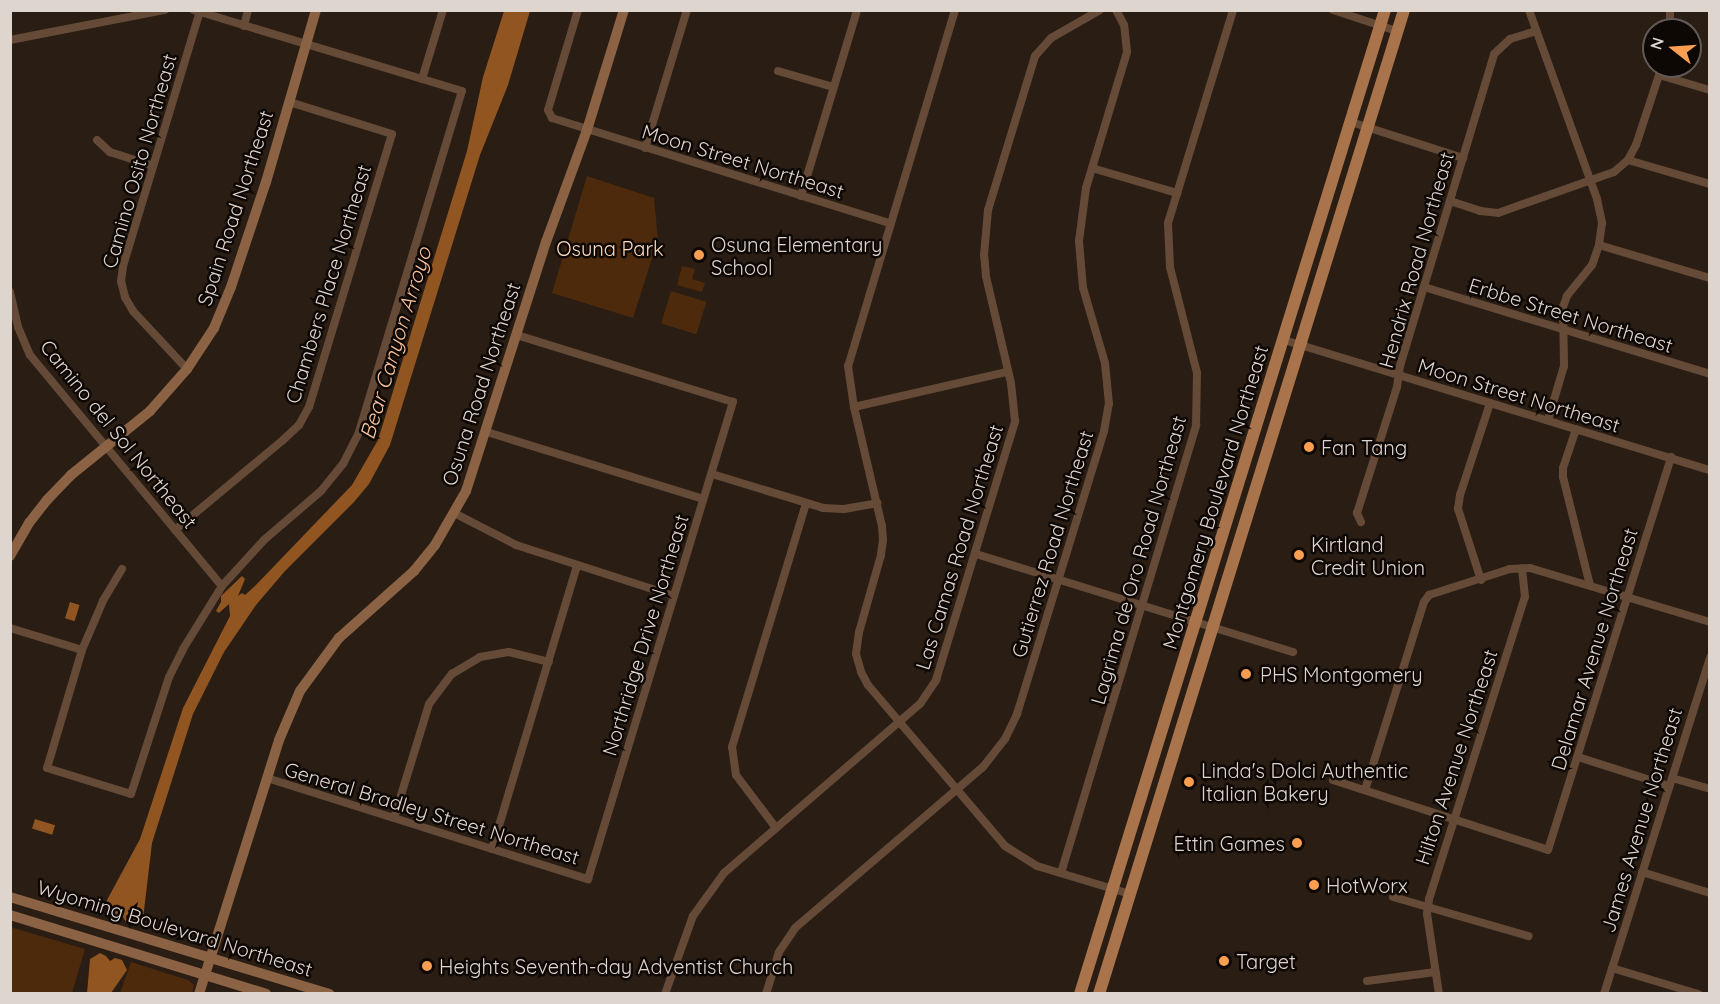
<!DOCTYPE html>
<html>
<head>
<meta charset="utf-8">
<style>
  body { margin:0 }
  #map { position:relative; width:1720px; height:1004px; overflow:hidden; background:#2a1d13; font-family:Quicksand,sans-serif }
  div>[style] { position:absolute }
  .green>* { inset:0; background:#4d2a0b; transform-origin:0 0 }
  .water>* { inset:0; background:#915521; transform-origin:0 0 }
  .street>* { height:8px; margin:-4px; padding:0 4px; transform-origin:4px; border-radius:4px; background:#654b37 }
  .secondary>* { height:10px; margin:-5px; padding:0 5px; transform-origin:5px; border-radius:5px; background:#8b6243 }
  .primary>* { height:12px; margin:-6px; padding:0 6px; transform-origin:6px; border-radius:6px; background:#a9744b }
  .dots>* { width:16px; height:16px; translate:-50% -50%; box-sizing:border-box; border:3px solid #0e0805; border-radius:50% }
  span { translate:-50% -50%; white-space:nowrap; text-align:center; line-height:1.15; -webkit-text-stroke:5px #0e0805; paint-order:stroke }
  .street-label { font-size:20px; color:#dfd5cf }
  .poi-label { font-size:20px; color:#dfd5cf }
  .left { translate:0 -50%; text-align:left }
  .right { translate:-100% -50%; text-align:right }
  .park-label { font-size:20px; color:#fdd9bf }
  .water-label { font-size:21px; color:#f8c39c; font-style:italic }
  .frame { position:absolute; inset:0; border:12px solid #dfd5cf; pointer-events:none }
  .north { position:absolute; left:1642px; top:18px; width:60px; height:60px; box-sizing:border-box; background:#0e0805; border:2px solid #625a56; border-radius:50%; rotate:287deg; font-size:16px; font-weight:700; line-height:24px; text-align:center; color:#dfd5cf }
  .north::after { content:''; display:block; margin:auto; width:21px; height:27px; background:#fb9e51; clip-path:polygon(50% 0,100% 100%,50% 72%,0 100%) }
</style>
</head>
<body>
<div id="map">
  <div class="green">
    <div style="clip-path:polygon(587px 176px,654px 198px,658px 240px,633px 318px,552px 293px)"></div>
    <div style="clip-path:polygon(682px 266px,695px 269px,692px 279px,705px 283px,702px 292px,677px 285px)"></div>
    <div style="left:671px;top:291px;width:37px;height:34px;rotate:17deg"></div>
    <div style="clip-path:polygon(10px 927px,85px 949px,72px 993px,11px 993px)"></div>
    <div style="clip-path:polygon(131px 962px,188px 980px,194px 985px,192px 993px,120px 993px)"></div>
  </div>
  <div class="water">
    <div style="clip-path:polygon(504px 11px,530px 11px,508px 85px,480px 155px,390px 445px,369px 484px,354px 502px,285px 571px,256px 605px,224px 652px,193px 714px,152px 843px,143px 919px,132px 924px,126px 922px,123px 917px,111px 918px,106px 907px,107px 900px,140px 839px,183px 708px,230px 616px,229px 604px,219px 613px,216px 611px,221px 602px,221px 596px,242px 576px,245px 579px,238px 596px,242px 593px,245px 595px,255px 586px,352px 485px,378px 440px,467px 151px,483px 77px)"></div>
    <div style="left:70px;top:602px;width:10px;height:17px;rotate:17deg"></div>
    <div style="left:35px;top:819px;width:21px;height:10px;rotate:17deg"></div>
    <div style="clip-path:polygon(100px 953px,106px 956px,110px 961px,115px 958px,122px 960px,127px 970px,111px 993px,87px 993px,90px 959px)"></div>
  </div>
  <div class="street">
    <div style="left:578px;top:10px;width:104px;rotate:106.7deg"></div>
    <div style="left:548px;top:110px;width:9px;rotate:63deg"></div>
    <div style="left:552px;top:118px;width:354px;rotate:17.3deg"></div>
    <div style="left:955px;top:10px;width:372px;rotate:106.7deg"></div>
    <div style="left:848px;top:366px;width:41px;rotate:81.7deg"></div>
    <div style="left:854px;top:407px;width:122px;rotate:76.8deg"></div>
    <div style="left:882px;top:526px;width:14px;rotate:86deg"></div>
    <div style="left:883px;top:540px;width:15px;rotate:98deg"></div>
    <div style="left:881px;top:555px;width:80px;rotate:105.9deg"></div>
    <div style="left:859px;top:632px;width:22px;rotate:98deg"></div>
    <div style="left:856px;top:654px;width:19px;rotate:74deg"></div>
    <div style="left:861px;top:672px;width:15px;rotate:62deg"></div>
    <div style="left:868px;top:685px;width:211px;rotate:49.6deg"></div>
    <div style="left:1005px;top:846px;width:38px;rotate:32deg"></div>
    <div style="left:1037px;top:866px;width:97px;rotate:16.8deg"></div>
    <div style="left:1333px;top:10px;width:67px;rotate:18.2deg"></div>
    <div style="left:1529px;top:10px;width:201px;rotate:70.2deg"></div>
    <div style="left:1597px;top:199px;width:25px;rotate:78deg"></div>
    <div style="left:1602px;top:223px;width:22px;rotate:98deg"></div>
    <div style="left:1599px;top:245px;width:21px;rotate:109deg"></div>
    <div style="left:1592px;top:265px;width:40px;rotate:129deg"></div>
    <div style="left:1567px;top:296px;width:12px;rotate:110deg"></div>
    <div style="left:1563px;top:307px;width:59px;rotate:89deg"></div>
    <div style="left:1564px;top:366px;width:56px;rotate:106.5deg"></div>
    <div style="left:244px;top:26px;width:16px;rotate:-76deg"></div>
    <div style="left:1670px;top:30px;width:20px;rotate:-90deg"></div>
    <div style="left:10px;top:40px;width:158px;rotate:-11deg"></div>
    <div style="left:778px;top:71px;width:57px;rotate:16.2deg"></div>
    <div style="left:1659px;top:75px;width:53px;rotate:16.4deg"></div>
    <div style="left:422px;top:79px;width:72px;rotate:-73.1deg"></div>
    <div style="left:1351px;top:122px;width:118px;rotate:17.8deg"></div>
    <div style="left:97px;top:140px;width:18px;rotate:43deg"></div>
    <div style="left:110px;top:152px;width:45px;rotate:18deg"></div>
    <div style="left:645px;top:148px;width:144px;rotate:-73.1deg"></div>
    <div style="left:1628px;top:160px;width:85px;rotate:16.3deg"></div>
    <div style="left:1092px;top:168px;width:89px;rotate:16.4deg"></div>
    <div style="left:801px;top:196px;width:194px;rotate:-73.2deg"></div>
    <div style="left:1450px;top:201px;width:32px;rotate:18deg"></div>
    <div style="left:1480px;top:211px;width:18px;rotate:6deg"></div>
    <div style="left:1498px;top:213px;width:123px;rotate:-19.5deg"></div>
    <div style="left:1614px;top:172px;width:18px;rotate:-41deg"></div>
    <div style="left:1628px;top:160px;width:17px;rotate:-62deg"></div>
    <div style="left:1636px;top:145px;width:83px;rotate:-71.8deg"></div>
    <div style="left:1599px;top:245px;width:116px;rotate:16.6deg"></div>
    <div style="left:1424px;top:287px;width:299px;rotate:16.9deg"></div>
    <div style="left:10px;top:292px;width:36px;rotate:77deg"></div>
    <div style="left:18px;top:327px;width:30px;rotate:67deg"></div>
    <div style="left:30px;top:355px;width:300px;rotate:50.3deg"></div>
    <div style="left:1284px;top:340px;width:445px;rotate:17deg"></div>
    <div style="left:187px;top:369px;width:79px;rotate:-133deg"></div>
    <div style="left:133px;top:311px;width:16px;rotate:-120deg"></div>
    <div style="left:125px;top:297px;width:16px;rotate:-104deg"></div>
    <div style="left:121px;top:281px;width:15px;rotate:-82deg"></div>
    <div style="left:123px;top:266px;width:266px;rotate:-73.2deg"></div>
    <div style="left:854px;top:407px;width:157px;rotate:-12.9deg"></div>
    <div style="left:1576px;top:429px;width:41px;rotate:108.4deg"></div>
    <div style="left:1563px;top:468px;width:9px;rotate:90deg"></div>
    <div style="left:1563px;top:477px;width:111px;rotate:76deg"></div>
    <div style="left:487px;top:432px;width:226px;rotate:17.2deg"></div>
    <div style="left:712px;top:474px;width:116px;rotate:17deg"></div>
    <div style="left:823px;top:508px;width:21px;rotate:3deg"></div>
    <div style="left:844px;top:509px;width:34px;rotate:-10deg"></div>
    <div style="left:456px;top:514px;width:68px;rotate:27.3deg"></div>
    <div style="left:516px;top:545px;width:166px;rotate:17.9deg"></div>
    <div style="left:1361px;top:522px;width:10px;rotate:-114deg"></div>
    <div style="left:1357px;top:513px;width:132px;rotate:-72.4deg"></div>
    <div style="left:1397px;top:387px;width:21px;rotate:-82deg"></div>
    <div style="left:1400px;top:366px;width:326px;rotate:-73.2deg"></div>
    <div style="left:1494px;top:54px;width:22px;rotate:-43deg"></div>
    <div style="left:1510px;top:39px;width:27px;rotate:-17deg"></div>
    <div style="left:175px;top:530px;width:141px;rotate:-39.8deg"></div>
    <div style="left:283px;top:440px;width:22px;rotate:-43deg"></div>
    <div style="left:299px;top:425px;width:21px;rotate:-61deg"></div>
    <div style="left:309px;top:407px;width:285px;rotate:-73.1deg"></div>
    <div style="left:392px;top:134px;width:108px;rotate:-162.7deg"></div>
    <div style="left:976px;top:554px;width:332px;rotate:17.2deg"></div>
    <div style="left:122px;top:569px;width:37px;rotate:121deg"></div>
    <div style="left:103px;top:601px;width:53px;rotate:113.2deg"></div>
    <div style="left:82px;top:650px;width:123px;rotate:106.5deg"></div>
    <div style="left:47px;top:768px;width:88px;rotate:17.2deg"></div>
    <div style="left:131px;top:794px;width:123px;rotate:-72deg"></div>
    <div style="left:169px;top:677px;width:31px;rotate:-63deg"></div>
    <div style="left:183px;top:649px;width:74px;rotate:-58.2deg"></div>
    <div style="left:222px;top:586px;width:62px;rotate:-47.6deg"></div>
    <div style="left:264px;top:540px;width:75px;rotate:-40.7deg"></div>
    <div style="left:321px;top:491px;width:35px;rotate:-51deg"></div>
    <div style="left:343px;top:464px;width:36px;rotate:-63deg"></div>
    <div style="left:359px;top:432px;width:356px;rotate:-73.2deg"></div>
    <div style="left:462px;top:91px;width:281px;rotate:-163.2deg"></div>
    <div style="left:1481px;top:580px;width:75px;rotate:-107.9deg"></div>
    <div style="left:1458px;top:509px;width:14px;rotate:-82deg"></div>
    <div style="left:1460px;top:495px;width:97px;rotate:-71.9deg"></div>
    <div style="left:10px;top:628px;width:75px;rotate:17deg"></div>
    <div style="left:1578px;top:757px;width:96px;rotate:17.7deg"></div>
    <div style="left:267px;top:778px;width:337px;rotate:17.5deg"></div>
    <div style="left:588px;top:879px;width:499px;rotate:-73.1deg"></div>
    <div style="left:733px;top:402px;width:226px;rotate:-162.8deg"></div>
    <div style="left:1672px;top:778px;width:40px;rotate:16deg"></div>
    <div style="left:1333px;top:780px;width:226px;rotate:18deg"></div>
    <div style="left:1548px;top:850px;width:412px;rotate:-72.6deg"></div>
    <div style="left:1365px;top:790px;width:197px;rotate:-72.6deg"></div>
    <div style="left:1424px;top:602px;width:9px;rotate:-54deg"></div>
    <div style="left:1429px;top:595px;width:85px;rotate:-17.8deg"></div>
    <div style="left:1510px;top:569px;width:20px;rotate:-3deg"></div>
    <div style="left:1530px;top:568px;width:188px;rotate:16.7deg"></div>
    <div style="left:394px;top:818px;width:119px;rotate:-72.9deg"></div>
    <div style="left:429px;top:704px;width:38px;rotate:-53deg"></div>
    <div style="left:452px;top:674px;width:33px;rotate:-31deg"></div>
    <div style="left:480px;top:657px;width:29px;rotate:-10deg"></div>
    <div style="left:509px;top:652px;width:41px;rotate:14deg"></div>
    <div style="left:776px;top:828px;width:66px;rotate:-127deg"></div>
    <div style="left:736px;top:775px;width:28px;rotate:-98deg"></div>
    <div style="left:732px;top:747px;width:255px;rotate:-73.1deg"></div>
    <div style="left:492px;top:849px;width:295px;rotate:-73.3deg"></div>
    <div style="left:1642px;top:872px;width:71px;rotate:17.2deg"></div>
    <div style="left:1061px;top:873px;width:468px;rotate:-73.2deg"></div>
    <div style="left:1196px;top:425px;width:52px;rotate:-88.9deg"></div>
    <div style="left:1197px;top:373px;width:109px;rotate:-104.3deg"></div>
    <div style="left:1170px;top:267px;width:44px;rotate:-92.6deg"></div>
    <div style="left:1168px;top:223px;width:223px;rotate:-73deg"></div>
    <div style="left:1393px;top:897px;width:141px;rotate:16.1deg"></div>
    <div style="left:1612px;top:968px;width:90px;rotate:16.8deg"></div>
    <div style="left:1367px;top:981px;width:69px;rotate:-7.5deg"></div>
    <div style="left:665px;top:994px;width:83px;rotate:-70.3deg"></div>
    <div style="left:693px;top:916px;width:53px;rotate:-54.2deg"></div>
    <div style="left:724px;top:873px;width:259px;rotate:-40.8deg"></div>
    <div style="left:920px;top:704px;width:29px;rotate:-56deg"></div>
    <div style="left:936px;top:680px;width:271px;rotate:-73deg"></div>
    <div style="left:1015px;top:421px;width:38px;rotate:-96deg"></div>
    <div style="left:1011px;top:383px;width:110px;rotate:-103.2deg"></div>
    <div style="left:986px;top:276px;width:21px;rotate:-95deg"></div>
    <div style="left:984px;top:255px;width:45px;rotate:-84.9deg"></div>
    <div style="left:988px;top:210px;width:161px;rotate:-73deg"></div>
    <div style="left:1035px;top:56px;width:24px;rotate:-48deg"></div>
    <div style="left:1051px;top:38px;width:56px;rotate:-29.7deg"></div>
    <div style="left:766px;top:994px;width:44px;rotate:-72.8deg"></div>
    <div style="left:779px;top:952px;width:29px;rotate:-56deg"></div>
    <div style="left:795px;top:928px;width:248px;rotate:-40.6deg"></div>
    <div style="left:983px;top:767px;width:36px;rotate:-52deg"></div>
    <div style="left:1005px;top:739px;width:28px;rotate:-64deg"></div>
    <div style="left:1017px;top:714px;width:296px;rotate:-72.9deg"></div>
    <div style="left:1104px;top:431px;width:27px;rotate:-80deg"></div>
    <div style="left:1109px;top:404px;width:41px;rotate:-95.6deg"></div>
    <div style="left:1105px;top:363px;width:78px;rotate:-106.3deg"></div>
    <div style="left:1083px;top:288px;width:47px;rotate:-94.9deg"></div>
    <div style="left:1079px;top:241px;width:53px;rotate:-82.5deg"></div>
    <div style="left:1086px;top:188px;width:142px;rotate:-73.2deg"></div>
    <div style="left:1127px;top:52px;width:27px;rotate:-96deg"></div>
    <div style="left:1124px;top:25px;width:17px;rotate:-118deg"></div>
    <div style="left:1439px;top:994px;width:81px;rotate:-98.5deg"></div>
    <div style="left:1427px;top:914px;width:15px;rotate:-82deg"></div>
    <div style="left:1429px;top:899px;width:317px;rotate:-72.4deg"></div>
    <div style="left:1525px;top:597px;width:29px;rotate:-96deg"></div>
    <div style="left:1604px;top:994px;width:353px;rotate:-72.5deg"></div>
  </div>
  <div class="secondary">
    <div style="left:10px;top:556px;width:38px;rotate:-60deg"></div>
    <div style="left:29px;top:523px;width:29px;rotate:-52deg"></div>
    <div style="left:47px;top:500px;width:35px;rotate:-46deg"></div>
    <div style="left:71px;top:475px;width:102px;rotate:-39deg"></div>
    <div style="left:150px;top:411px;width:56px;rotate:-48.6deg"></div>
    <div style="left:187px;top:369px;width:49px;rotate:-56.6deg"></div>
    <div style="left:214px;top:328px;width:44px;rotate:-67.5deg"></div>
    <div style="left:231px;top:287px;width:111px;rotate:-71.6deg"></div>
    <div style="left:266px;top:182px;width:179px;rotate:-73.8deg"></div>
    <div style="left:10px;top:897px;width:334px;rotate:16.9deg"></div>
    <div style="left:10px;top:915px;width:268px;rotate:17.1deg"></div>
    <div style="left:199px;top:994px;width:266px;rotate:-72.5deg"></div>
    <div style="left:279px;top:740px;width:53px;rotate:-66.8deg"></div>
    <div style="left:300px;top:691px;width:66px;rotate:-53.7deg"></div>
    <div style="left:339px;top:638px;width:101px;rotate:-41.8deg"></div>
    <div style="left:414px;top:571px;width:33px;rotate:-51deg"></div>
    <div style="left:435px;top:545px;width:62px;rotate:-60.1deg"></div>
    <div style="left:466px;top:491px;width:262px;rotate:-72.2deg"></div>
    <div style="left:546px;top:242px;width:119px;rotate:-69.9deg"></div>
    <div style="left:587px;top:130px;width:126px;rotate:-72.9deg"></div>
  </div>
  <div class="primary">
    <div style="left:1080px;top:994px;width:1030px;rotate:-72.78deg"></div>
    <div style="left:1099px;top:994px;width:1030px;rotate:-72.78deg"></div>
  </div>
  <div class="dots">
    <div style="left:699px;top:255px;background:#fb9e51"></div>
    <div style="left:1309px;top:447px;background:#fb9e51"></div>
    <div style="left:1299px;top:555px;background:#fb9e51"></div>
    <div style="left:1246px;top:674px;background:#fb9e51"></div>
    <div style="left:1189px;top:782px;background:#fb9e51"></div>
    <div style="left:1297px;top:843px;background:#fb9e51"></div>
    <div style="left:1314px;top:885px;background:#fb9e51"></div>
    <div style="left:1224px;top:961px;background:#fb9e51"></div>
    <div style="left:427px;top:966px;background:#fb9e51"></div>
  </div>
  <div class="street-label">
    <span style="left:139px;top:161px;rotate:-74deg">Camino Osito Northeast</span>
    <span style="left:743px;top:161px;rotate:17deg">Moon Street Northeast</span>
    <span style="left:235px;top:208px;rotate:-72deg">Spain Road Northeast</span>
    <span style="left:1416px;top:260px;rotate:-74deg">Hendrix Road Northeast</span>
    <span style="left:328px;top:284px;rotate:-73deg">Chambers Place Northeast</span>
    <span style="left:1571px;top:315px;rotate:17deg">Erbbe Street Northeast</span>
    <span style="left:481px;top:384px;rotate:-72deg">Osuna Road Northeast</span>
    <span style="left:1519px;top:395px;rotate:17deg">Moon Street Northeast</span>
    <span style="left:119px;top:434px;rotate:51deg">Camino del Sol Northeast</span>
    <span style="left:1215px;top:497px;rotate:-73deg">Montgomery Boulevard Northeast</span>
    <span style="left:1052px;top:544px;rotate:-73deg">Gutierrez Road Northeast</span>
    <span style="left:959px;top:547px;rotate:-73deg">Las Camas Road Northeast</span>
    <span style="left:1138px;top:560px;rotate:-74deg">Lagrima de Oro Road Northeast</span>
    <span style="left:645px;top:635px;rotate:-73deg">Northridge Drive Northeast</span>
    <span style="left:1594px;top:649px;rotate:-73deg">Delamar Avenue Northeast</span>
    <span style="left:1456px;top:757px;rotate:-72deg">Hilton Avenue Northeast</span>
    <span style="left:432px;top:813px;rotate:17deg">General Bradley Street Northeast</span>
    <span style="left:1641px;top:820px;rotate:-73deg">James Avenue Northeast</span>
    <span style="left:175px;top:928px;rotate:17deg">Wyoming Boulevard Northeast</span>
  </div>
  <div class="poi-label">
    <span class="left" style="left:711px;top:256px">Osuna Elementary<br>School</span>
    <span class="left" style="left:1321px;top:447px">Fan Tang</span>
    <span class="left" style="left:1311px;top:556px">Kirtland<br>Credit Union</span>
    <span class="left" style="left:1260px;top:674px">PHS Montgomery</span>
    <span class="left" style="left:1201px;top:782px">Linda's Dolci Authentic<br>Italian Bakery</span>
    <span class="right" style="left:1285px;top:843px">Ettin Games</span>
    <span class="left" style="left:1326px;top:885px">HotWorx</span>
    <span class="left" style="left:1236px;top:961px">Target</span>
    <span class="left" style="left:439px;top:966px">Heights Seventh-day Adventist Church</span>
  </div>
  <div class="park-label">
    <span style="left:610px;top:248px">Osuna Park</span>
  </div>
  <div class="water-label">
    <span style="left:395px;top:343px;rotate:-73deg">Bear Canyon Arroyo</span>
  </div>
  <div class="frame"></div>
  <div class="north">N</div>
</div>
</body>
</html>
